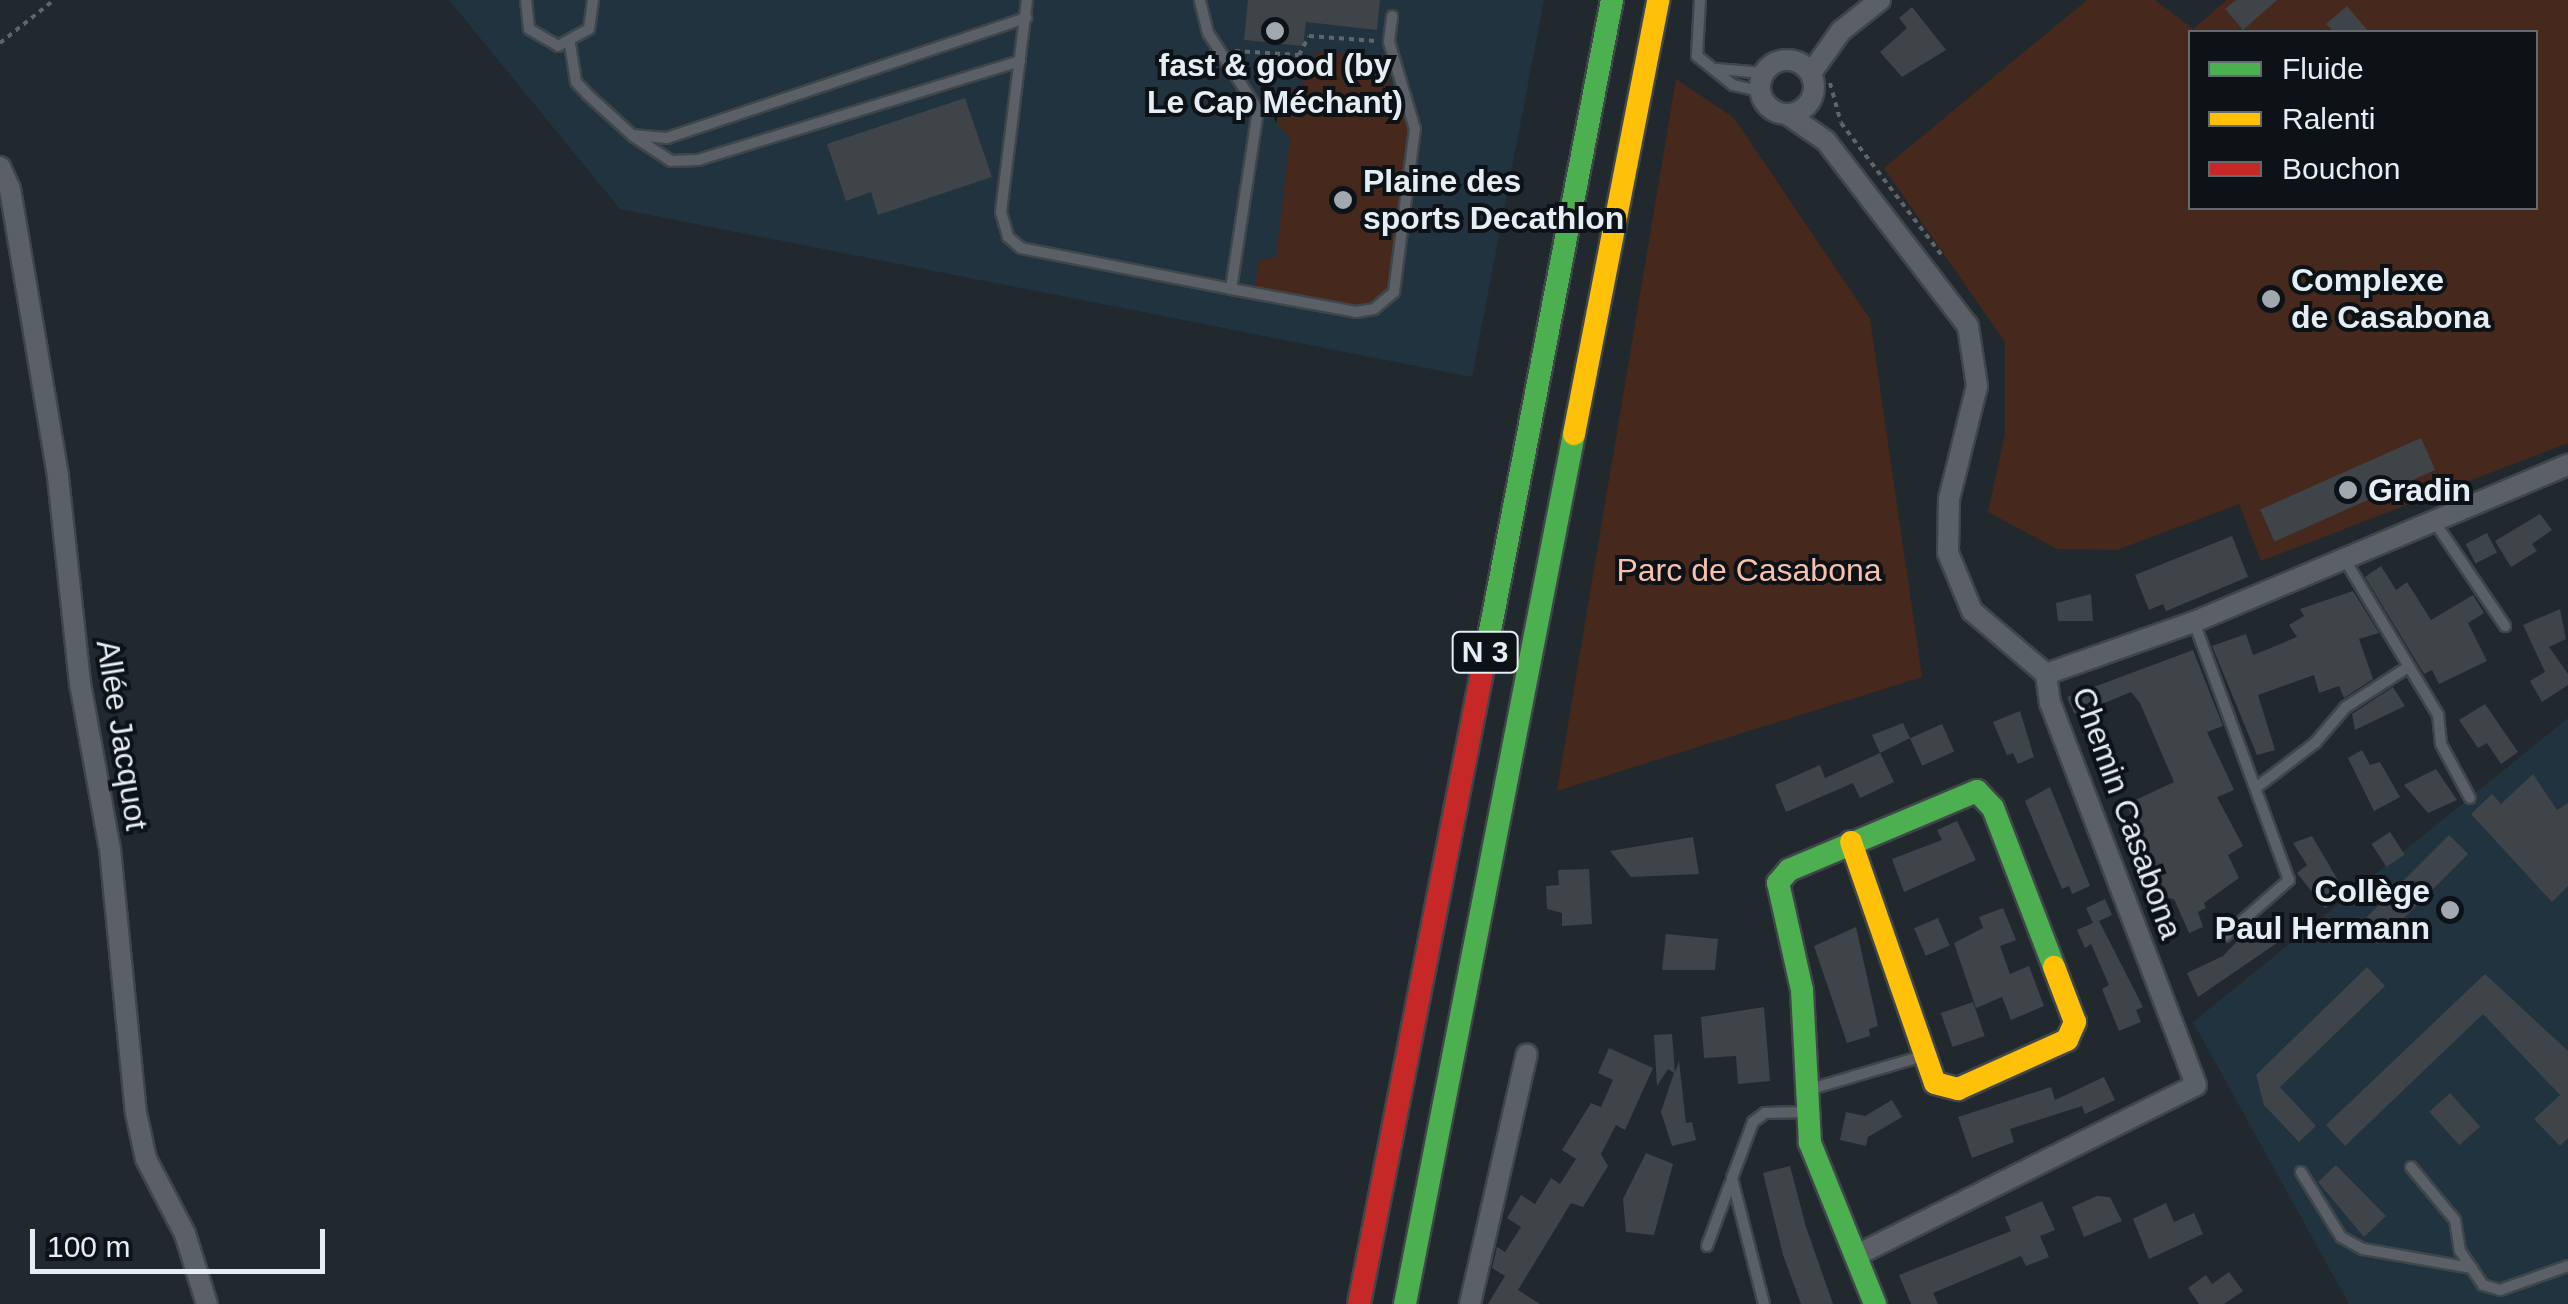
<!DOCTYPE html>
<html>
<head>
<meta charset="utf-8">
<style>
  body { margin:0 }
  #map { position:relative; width:2568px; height:1304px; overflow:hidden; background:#22292e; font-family:Arial,sans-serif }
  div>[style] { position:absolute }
  .built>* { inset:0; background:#20333e }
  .green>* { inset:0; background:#46281d }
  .building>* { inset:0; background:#3e4447; transform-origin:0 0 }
  .path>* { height:4px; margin-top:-2px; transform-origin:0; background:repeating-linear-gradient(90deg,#60656a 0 5px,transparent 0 10px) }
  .roads { filter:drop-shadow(2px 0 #3f464a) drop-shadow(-2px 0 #3f464a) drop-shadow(0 2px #3f464a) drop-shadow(0 -2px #3f464a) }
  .lane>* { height:10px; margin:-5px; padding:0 5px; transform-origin:5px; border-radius:5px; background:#5a6065 }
  .street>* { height:20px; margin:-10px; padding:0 10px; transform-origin:10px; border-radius:10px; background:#5a6065 }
  .street>.ring { margin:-10px; padding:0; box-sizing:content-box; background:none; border:20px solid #5a6065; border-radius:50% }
  .fast>* { height:22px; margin:-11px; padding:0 11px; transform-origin:11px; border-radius:11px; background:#4caf50 }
  .slow>* { height:22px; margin:-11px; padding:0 11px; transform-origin:11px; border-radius:11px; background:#ffc107 }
  .jam>* { height:22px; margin:-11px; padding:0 11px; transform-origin:11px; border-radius:11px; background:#c62828 }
  .dots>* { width:28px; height:28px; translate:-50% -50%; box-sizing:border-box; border:5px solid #0c1216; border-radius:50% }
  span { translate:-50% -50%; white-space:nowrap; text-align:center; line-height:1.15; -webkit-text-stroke:8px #0c1216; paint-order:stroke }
  .shield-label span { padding:2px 8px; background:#0c1216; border:2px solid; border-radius:8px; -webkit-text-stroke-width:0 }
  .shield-label { font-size:30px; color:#e5eef4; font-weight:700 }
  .poi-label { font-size:32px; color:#e5eef4; font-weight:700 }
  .left { translate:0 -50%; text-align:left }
  .right { translate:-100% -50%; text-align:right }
  .park-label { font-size:32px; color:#f7c1ae }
  .street-label { font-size:32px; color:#e5eef4 }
  .legend { position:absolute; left:2188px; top:30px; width:350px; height:180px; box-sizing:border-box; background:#0c1216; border:2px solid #636a6f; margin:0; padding:12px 18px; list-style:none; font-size:30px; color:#e5eef4 }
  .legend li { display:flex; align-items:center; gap:20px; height:50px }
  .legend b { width:50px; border:2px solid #636a6f }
  .scale { position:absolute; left:30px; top:1229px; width:295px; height:45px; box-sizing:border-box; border:5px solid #e5eef4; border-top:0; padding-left:12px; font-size:30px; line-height:35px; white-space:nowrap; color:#e5eef4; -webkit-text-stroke:8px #0c1216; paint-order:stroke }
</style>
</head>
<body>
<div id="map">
  <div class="built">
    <div style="clip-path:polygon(449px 0,1544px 0,1472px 377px,620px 209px)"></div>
    <div style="clip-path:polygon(2568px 718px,2568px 1304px,2349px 1304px,2193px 1022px)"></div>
  </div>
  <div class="green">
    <div style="clip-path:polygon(evenodd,2087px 0,2155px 0,2193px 29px,2227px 0,2568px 0,2568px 443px,2261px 561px,2239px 504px,2117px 550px,2057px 549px,1988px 512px,2005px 434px,2005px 342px,1884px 168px,2087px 0,2190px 32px,2536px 32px,2536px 208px,2190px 208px,2190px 32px)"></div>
    <div style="clip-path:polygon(1316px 52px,1385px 57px,1394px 104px,1405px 118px,1410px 140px,1393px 285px,1388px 305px,1380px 310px,1264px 299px,1255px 287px,1259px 259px,1276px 258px,1290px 138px,1277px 124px,1280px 94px,1303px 84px)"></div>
    <div style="clip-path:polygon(1676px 79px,1734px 118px,1870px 319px,1922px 677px,1557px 791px)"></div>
  </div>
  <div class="building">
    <div style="clip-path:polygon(1248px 0,1380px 0,1377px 30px,1306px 22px,1303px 46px,1244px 40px)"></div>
    <div style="clip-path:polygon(2236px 0,2277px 0,2243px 30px,2225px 9px)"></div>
    <div style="clip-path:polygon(2347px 6px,2369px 32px,2334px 32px,2326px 24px)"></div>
    <div style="clip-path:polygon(1912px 7px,1946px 50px,1902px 77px,1880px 52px,1907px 28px,1899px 18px)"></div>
    <div style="clip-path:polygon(965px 98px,992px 177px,878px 215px,871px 192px,846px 201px,827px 144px)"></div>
    <div style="left:2421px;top:438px;width:35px;height:176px;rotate:66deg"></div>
    <div style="clip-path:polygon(2540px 514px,2552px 530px,2532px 544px,2537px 551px,2511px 567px,2495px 541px)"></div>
    <div style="left:2487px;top:533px;width:22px;height:24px;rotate:63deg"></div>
    <div style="clip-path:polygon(2232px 536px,2248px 577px,2166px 611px,2163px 604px,2149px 610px,2135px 575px)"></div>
    <div style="clip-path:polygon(2381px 566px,2396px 590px,2407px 582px,2431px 620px,2473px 595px,2484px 613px,2468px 623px,2487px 661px,2439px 684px,2432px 670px,2424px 674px,2365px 577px)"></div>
    <div style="clip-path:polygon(2353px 591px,2379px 633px,2359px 639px,2373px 679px,2344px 698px,2339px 686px,2319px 693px,2314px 675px,2258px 695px,2275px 750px,2257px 755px,2212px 646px,2246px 634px,2253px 655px,2266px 650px,2297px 637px,2289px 625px,2304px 616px,2300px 609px)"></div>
    <div style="clip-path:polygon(2091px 594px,2093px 621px,2058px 621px,2056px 603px)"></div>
    <div style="clip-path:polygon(2560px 609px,2566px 639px,2549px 647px,2568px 674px,2568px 685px,2542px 702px,2530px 681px,2545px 672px,2523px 625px)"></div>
    <div style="clip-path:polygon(2193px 650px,2223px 726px,2207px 732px,2234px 790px,2217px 797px,2243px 846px,2228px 855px,2239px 878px,2204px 903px,2206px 908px,2198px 912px,2203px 927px,2189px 933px,2174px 899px,2160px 897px,2127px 804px,2174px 782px,2140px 703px,2131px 692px,2090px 709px,2095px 724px,2082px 730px,2067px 697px)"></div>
    <div style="clip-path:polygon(2393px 687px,2405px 706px,2355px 730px,2352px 714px)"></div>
    <div style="clip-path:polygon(2485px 704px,2518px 752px,2501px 764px,2487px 743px,2478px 748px,2459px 720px)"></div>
    <div style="clip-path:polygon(2020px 711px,2034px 757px,2018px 764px,2013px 753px,2007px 755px,1993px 722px)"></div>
    <div style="clip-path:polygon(1903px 723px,1910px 738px,1880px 753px,1894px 782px,1860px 798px,1853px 783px,1786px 812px,1775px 785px,1820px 765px,1825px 778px,1880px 753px,1872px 735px)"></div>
    <div style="left:1942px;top:724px;width:30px;height:35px;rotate:66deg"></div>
    <div style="clip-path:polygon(2362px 750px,2370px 765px,2380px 762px,2400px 797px,2374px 811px,2348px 758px)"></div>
    <div style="clip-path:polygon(2436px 769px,2457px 800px,2428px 813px,2404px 785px)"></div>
    <div style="clip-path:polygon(2533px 774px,2557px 810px,2568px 803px,2568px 886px,2552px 902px,2471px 814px,2492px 794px,2501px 804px)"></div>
    <div style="clip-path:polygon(2050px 787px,2090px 886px,2072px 894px,2069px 886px,2062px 889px,2025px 801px)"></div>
    <div style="clip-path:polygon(1957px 821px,1976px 860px,1904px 892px,1892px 859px,1942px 840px,1937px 830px)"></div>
    <div style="left:2390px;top:832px;width:27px;height:22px;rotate:57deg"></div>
    <div style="left:2449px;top:835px;width:27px;height:128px;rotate:45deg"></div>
    <div style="clip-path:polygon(2312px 836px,2346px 894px,2325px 908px,2297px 873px,2307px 865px,2293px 843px)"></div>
    <div style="clip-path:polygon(1693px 837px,1699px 874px,1631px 877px,1610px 851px)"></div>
    <div style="clip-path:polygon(1589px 869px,1592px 924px,1562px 926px,1562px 913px,1547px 909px,1546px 886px,1559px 885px,1558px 870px)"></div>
    <div style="clip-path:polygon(2105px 899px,2112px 915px,2099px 921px,2143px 1007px,2136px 1010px,2141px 1022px,2119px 1031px,2102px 989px,2109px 985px,2091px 944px,2085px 948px,2077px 930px,2093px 923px,2086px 908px)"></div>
    <div style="clip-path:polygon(2003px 908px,2016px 940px,2000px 946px,2010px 974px,2029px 966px,2044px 1006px,2011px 1020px,2002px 997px,1976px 1008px,1954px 943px,1983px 928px,1979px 917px)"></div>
    <div style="left:1938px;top:918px;width:30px;height:26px;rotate:67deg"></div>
    <div style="clip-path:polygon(2259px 919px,2277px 943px,2198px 997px,2187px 973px,2223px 956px)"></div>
    <div style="clip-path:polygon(1856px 927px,1878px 1026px,1869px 1029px,1870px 1036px,1847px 1043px,1814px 946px)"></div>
    <div style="clip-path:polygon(1666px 934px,1718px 939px,1715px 970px,1662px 970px)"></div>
    <div style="clip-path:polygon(2367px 967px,2385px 986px,2280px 1087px,2316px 1126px,2299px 1142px,2264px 1105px,2256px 1075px)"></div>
    <div style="clip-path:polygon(2485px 974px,2568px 1051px,2568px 1138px,2560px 1146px,2534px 1119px,2560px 1095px,2483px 1014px,2345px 1146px,2326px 1125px)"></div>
    <div style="left:1973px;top:1002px;width:36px;height:34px;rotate:71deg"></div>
    <div style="clip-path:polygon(1764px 1007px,1770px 1081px,1738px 1084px,1736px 1056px,1704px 1058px,1701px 1017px)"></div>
    <div style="clip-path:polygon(1672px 1034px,1675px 1072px,1679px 1061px,1686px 1123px,1692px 1122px,1696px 1140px,1672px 1146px,1661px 1112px,1674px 1073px,1668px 1069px,1657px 1086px,1654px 1035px)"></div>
    <div style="clip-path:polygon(1609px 1048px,1653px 1068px,1625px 1130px,1616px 1125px,1601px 1154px,1608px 1166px,1583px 1207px,1571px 1203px,1518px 1290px,1540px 1304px,1488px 1304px,1505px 1276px,1492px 1268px,1497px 1247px,1505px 1252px,1521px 1227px,1507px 1218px,1521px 1195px,1535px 1204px,1551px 1178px,1560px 1184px,1576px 1159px,1562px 1150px,1591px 1103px,1601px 1107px,1613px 1080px,1598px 1073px)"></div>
    <div style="clip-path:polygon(2104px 1077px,2115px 1100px,2085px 1114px,2082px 1106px,2010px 1129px,2014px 1142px,1972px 1158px,1958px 1117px,2051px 1087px,2055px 1100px)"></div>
    <div style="left:2450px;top:1093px;width:45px;height:28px;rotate:48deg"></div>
    <div style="clip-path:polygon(1892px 1100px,1902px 1117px,1868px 1137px,1866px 1146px,1840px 1140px,1846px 1112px,1865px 1116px)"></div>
    <div style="clip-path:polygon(1646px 1153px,1673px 1164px,1654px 1235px,1626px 1232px,1623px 1199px)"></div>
    <div style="clip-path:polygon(2336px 1165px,2386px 1216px,2364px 1237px,2318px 1182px)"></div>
    <div style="clip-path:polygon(1790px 1166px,1806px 1227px,1833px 1304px,1801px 1304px,1783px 1255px,1763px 1173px)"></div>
    <div style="clip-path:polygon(2097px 1196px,2110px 1197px,2122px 1221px,2084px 1237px,2072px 1207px)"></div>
    <div style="clip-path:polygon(2042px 1201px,2055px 1230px,2040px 1236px,2049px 1257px,2026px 1266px,2021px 1256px,1933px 1293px,1938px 1304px,1911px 1304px,1899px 1275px,2011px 1231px,2005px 1217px)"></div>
    <div style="clip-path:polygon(2166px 1203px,2174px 1222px,2194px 1213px,2203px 1234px,2149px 1259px,2133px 1219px)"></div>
    <div style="clip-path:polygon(2229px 1272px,2243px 1291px,2224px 1304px,2199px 1304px,2188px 1288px,2206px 1275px,2212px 1284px)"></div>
  </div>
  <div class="path">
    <div style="left:0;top:43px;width:69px;rotate:-38.5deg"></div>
    <div style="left:1235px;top:51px;width:64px;rotate:3.6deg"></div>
    <div style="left:1299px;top:55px;width:21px;rotate:-62deg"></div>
    <div style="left:1309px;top:36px;width:67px;rotate:4.3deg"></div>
    <div style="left:1830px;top:83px;width:41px;rotate:74.6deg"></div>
    <div style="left:1841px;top:123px;width:168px;rotate:52.7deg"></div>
  </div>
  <div class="roads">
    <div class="lane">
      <div style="left:526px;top:0;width:29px;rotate:84deg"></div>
      <div style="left:529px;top:29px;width:34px;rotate:30deg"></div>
      <div style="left:558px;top:46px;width:35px;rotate:-29deg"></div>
      <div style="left:589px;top:29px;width:29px;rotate:-82deg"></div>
      <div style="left:1027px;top:0;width:214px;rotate:97deg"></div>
      <div style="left:1001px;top:212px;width:26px;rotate:74deg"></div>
      <div style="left:1008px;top:237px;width:17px;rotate:40deg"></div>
      <div style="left:1021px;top:248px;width:214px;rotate:11deg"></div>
      <div style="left:1231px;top:289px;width:181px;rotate:-81.4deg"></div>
      <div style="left:1258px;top:110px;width:92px;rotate:-123deg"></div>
      <div style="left:1208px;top:33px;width:34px;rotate:-104deg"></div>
      <div style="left:1700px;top:0;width:56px;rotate:93.1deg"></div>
      <div style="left:1697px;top:56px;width:46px;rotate:38.9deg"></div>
      <div style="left:1733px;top:85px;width:28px;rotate:13deg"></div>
      <div style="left:570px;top:44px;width:38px;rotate:81deg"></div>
      <div style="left:576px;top:82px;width:16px;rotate:47deg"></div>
      <div style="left:587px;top:94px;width:61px;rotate:42.3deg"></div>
      <div style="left:632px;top:135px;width:35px;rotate:5deg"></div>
      <div style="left:667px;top:138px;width:379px;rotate:-18.5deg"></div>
      <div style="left:1716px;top:69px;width:48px;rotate:4.8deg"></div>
      <div style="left:633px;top:136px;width:45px;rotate:33.3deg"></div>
      <div style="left:671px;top:161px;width:27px;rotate:-2deg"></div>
      <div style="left:698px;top:160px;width:337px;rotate:-17.1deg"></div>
      <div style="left:1231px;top:289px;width:127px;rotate:10.4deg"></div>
      <div style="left:1356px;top:312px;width:18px;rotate:-9deg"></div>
      <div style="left:1374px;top:309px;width:26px;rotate:-40deg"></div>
      <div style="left:1394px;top:292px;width:164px;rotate:-82.7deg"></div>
      <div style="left:1415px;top:129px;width:91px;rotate:-106.6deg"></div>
      <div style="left:1389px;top:42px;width:26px;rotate:-83deg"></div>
      <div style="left:2434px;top:521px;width:127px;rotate:55.9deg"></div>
      <div style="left:2345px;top:560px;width:181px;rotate:59deg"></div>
      <div style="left:2438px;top:715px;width:29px;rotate:84deg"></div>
      <div style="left:2441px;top:744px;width:61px;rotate:61.8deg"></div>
      <div style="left:2194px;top:622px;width:275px;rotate:69.8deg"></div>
      <div style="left:2289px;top:880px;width:85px;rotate:138.8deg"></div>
      <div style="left:2257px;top:787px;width:73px;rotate:-37.2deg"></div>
      <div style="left:2315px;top:743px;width:48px;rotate:-49.3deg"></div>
      <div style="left:2346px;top:707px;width:74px;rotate:-32.8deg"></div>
      <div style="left:1811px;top:1089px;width:117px;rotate:-16.4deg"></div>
      <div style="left:2411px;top:1167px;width:69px;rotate:50.3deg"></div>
      <div style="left:2455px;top:1220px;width:31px;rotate:81deg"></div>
      <div style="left:2460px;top:1251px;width:41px;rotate:55.9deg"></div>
      <div style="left:2483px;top:1285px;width:18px;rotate:16deg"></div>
      <div style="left:2500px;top:1290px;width:72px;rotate:-19.4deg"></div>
      <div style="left:2301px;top:1172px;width:76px;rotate:58.4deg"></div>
      <div style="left:2341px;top:1237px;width:25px;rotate:29deg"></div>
      <div style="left:2363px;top:1249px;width:111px;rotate:9.9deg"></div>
      <div style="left:1707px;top:1246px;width:66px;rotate:-69.6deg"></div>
      <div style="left:1764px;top:1304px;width:130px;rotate:-104.3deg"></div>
      <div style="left:1732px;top:1178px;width:60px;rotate:-69.4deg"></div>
      <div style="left:1753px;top:1122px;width:15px;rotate:-37deg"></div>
      <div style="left:1765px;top:1113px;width:40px;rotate:-1.4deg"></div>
    </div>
    <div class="street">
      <div class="ring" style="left:1760px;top:60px;width:34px;height:34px"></div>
      <div style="left:1811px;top:73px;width:52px;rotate:-54.5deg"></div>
      <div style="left:1841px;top:31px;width:50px;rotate:-38.5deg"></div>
      <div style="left:1787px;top:114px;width:47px;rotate:34.7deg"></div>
      <div style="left:1826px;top:141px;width:233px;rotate:52.5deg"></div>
      <div style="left:1968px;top:326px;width:61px;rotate:81.5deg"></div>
      <div style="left:1977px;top:386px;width:116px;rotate:103.9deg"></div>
      <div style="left:1949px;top:499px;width:54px;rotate:91.1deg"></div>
      <div style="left:1948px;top:553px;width:63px;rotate:67.5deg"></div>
      <div style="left:1972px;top:611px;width:97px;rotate:40.4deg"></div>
      <div style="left:0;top:167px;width:24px;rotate:66deg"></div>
      <div style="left:10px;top:189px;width:292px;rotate:80.5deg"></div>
      <div style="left:58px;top:477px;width:207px;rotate:83.9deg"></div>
      <div style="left:80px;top:683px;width:169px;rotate:79.8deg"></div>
      <div style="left:110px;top:849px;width:265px;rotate:84.4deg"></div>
      <div style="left:136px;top:1113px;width:47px;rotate:77.7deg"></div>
      <div style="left:146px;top:1159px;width:85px;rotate:62.5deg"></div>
      <div style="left:185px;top:1234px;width:73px;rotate:72.6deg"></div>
      <div style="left:2046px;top:674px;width:157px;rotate:-19.4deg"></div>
      <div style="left:2194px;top:622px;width:406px;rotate:-22.8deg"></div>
      <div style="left:1855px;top:1256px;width:381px;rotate:-26.6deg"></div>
      <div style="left:2196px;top:1085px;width:409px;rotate:-110.9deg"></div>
      <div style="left:2050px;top:703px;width:29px;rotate:-98deg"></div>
      <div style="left:1470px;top:1304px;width:256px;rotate:-77.2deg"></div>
    </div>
    <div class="fast">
      <div style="left:1485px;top:657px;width:669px;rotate:-79.06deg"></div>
      <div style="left:1405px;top:1304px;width:886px;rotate:-79.01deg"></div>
      <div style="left:1875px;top:1304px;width:174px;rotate:-112deg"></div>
      <div style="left:1810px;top:1143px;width:153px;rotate:-93deg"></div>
      <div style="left:1802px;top:990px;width:110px;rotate:-102.6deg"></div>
      <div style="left:1778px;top:883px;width:17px;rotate:-50deg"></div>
      <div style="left:1789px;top:870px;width:204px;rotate:-22.8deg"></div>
      <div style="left:1977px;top:791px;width:23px;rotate:47deg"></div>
      <div style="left:1993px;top:808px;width:170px;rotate:69deg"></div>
    </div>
    <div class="slow">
      <div style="left:1574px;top:434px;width:442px;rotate:-79deg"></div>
      <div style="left:1851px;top:842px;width:255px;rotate:70.8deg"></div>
      <div style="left:1935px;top:1083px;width:24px;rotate:15deg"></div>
      <div style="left:1958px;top:1089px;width:120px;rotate:-24.2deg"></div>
      <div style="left:2067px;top:1040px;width:20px;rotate:-66deg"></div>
      <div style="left:2075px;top:1022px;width:59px;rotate:-110.9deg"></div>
    </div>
    <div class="jam">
      <div style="left:1359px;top:1304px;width:659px;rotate:-78.98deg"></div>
    </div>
  </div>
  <div class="dots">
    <div style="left:1275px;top:31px;background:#a1a9af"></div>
    <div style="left:1343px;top:200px;background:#a1a9af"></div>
    <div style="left:2271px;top:299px;background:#a1a9af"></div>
    <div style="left:2348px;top:490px;background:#a1a9af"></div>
    <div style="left:2450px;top:910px;background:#a1a9af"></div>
  </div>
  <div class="shield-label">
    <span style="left:1485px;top:652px">N 3</span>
  </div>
  <div class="poi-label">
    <span style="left:1275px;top:84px">fast &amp; good (by<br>Le Cap Méchant)</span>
    <span class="left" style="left:1363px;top:200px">Plaine des<br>sports Decathlon</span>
    <span class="left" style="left:2291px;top:299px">Complexe<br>de Casabona</span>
    <span class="left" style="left:2368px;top:490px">Gradin</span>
    <span class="right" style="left:2430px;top:910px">Collège<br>Paul Hermann</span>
  </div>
  <div class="park-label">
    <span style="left:1749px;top:570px">Parc de Casabona</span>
  </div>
  <div class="street-label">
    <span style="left:122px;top:735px;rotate:81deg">Allée Jacquot</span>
    <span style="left:2127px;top:813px;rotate:70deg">Chemin Casabona</span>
  </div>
  <ul class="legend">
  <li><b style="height:12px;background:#4caf50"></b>Fluide</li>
  <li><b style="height:12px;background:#ffc107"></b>Ralenti</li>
  <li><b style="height:12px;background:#c62828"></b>Bouchon</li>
  </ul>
  <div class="scale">100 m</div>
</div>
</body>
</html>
